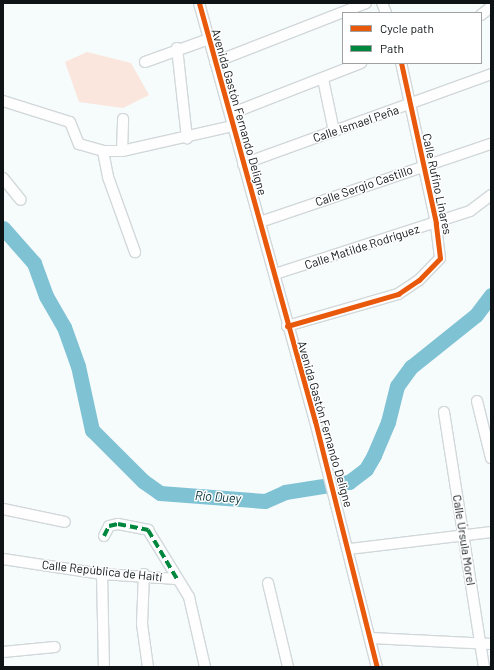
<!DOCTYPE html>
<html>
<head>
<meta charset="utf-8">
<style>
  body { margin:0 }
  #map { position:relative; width:494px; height:670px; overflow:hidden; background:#f6fbfc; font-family:Barlow,sans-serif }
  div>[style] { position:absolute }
  .green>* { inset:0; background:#fae6dc }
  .river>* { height:15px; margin:-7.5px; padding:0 7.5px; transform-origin:7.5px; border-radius:7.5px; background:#7ec2d4 }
  .roads { filter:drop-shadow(1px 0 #d2d8da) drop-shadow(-1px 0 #d2d8da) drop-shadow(0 1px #d2d8da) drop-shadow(0 -1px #d2d8da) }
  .minor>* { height:10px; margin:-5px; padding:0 5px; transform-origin:5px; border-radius:5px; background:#fefeff }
  .quiet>* { height:4px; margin-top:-2px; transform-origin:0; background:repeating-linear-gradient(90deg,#00873e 0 8px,transparent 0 12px) }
  .cycleway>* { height:5px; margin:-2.5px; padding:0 2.5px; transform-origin:2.5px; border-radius:2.5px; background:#e8590c }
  span { translate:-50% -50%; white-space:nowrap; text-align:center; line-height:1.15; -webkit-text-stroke:3px #fff; paint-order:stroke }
  .street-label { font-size:12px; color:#0e1416 }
  .water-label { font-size:13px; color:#02303b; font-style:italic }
  .frame { position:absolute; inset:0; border:4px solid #0e1416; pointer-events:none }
  .legend { position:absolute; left:342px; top:12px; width:140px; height:52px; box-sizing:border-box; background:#fff; border:1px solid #9fa1a2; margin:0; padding:5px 7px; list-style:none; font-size:12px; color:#0e1416 }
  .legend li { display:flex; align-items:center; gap:8px; height:20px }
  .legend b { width:20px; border:1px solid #9fa1a2 }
</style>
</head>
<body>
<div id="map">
  <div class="green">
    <div style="clip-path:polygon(87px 52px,131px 63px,149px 95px,123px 108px,79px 102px,65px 62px)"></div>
  </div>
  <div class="river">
    <div style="left:3px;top:228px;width:47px;rotate:48.5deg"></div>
    <div style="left:34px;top:263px;width:35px;rotate:70deg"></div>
    <div style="left:46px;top:296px;width:36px;rotate:60deg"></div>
    <div style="left:64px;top:327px;width:41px;rotate:70.3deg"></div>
    <div style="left:78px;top:366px;width:66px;rotate:77.7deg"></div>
    <div style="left:92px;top:430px;width:72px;rotate:45deg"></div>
    <div style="left:143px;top:481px;width:21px;rotate:35deg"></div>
    <div style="left:160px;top:493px;width:105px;rotate:4.4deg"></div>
    <div style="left:265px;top:501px;width:22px;rotate:-24deg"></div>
    <div style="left:285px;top:492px;width:65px;rotate:-8.9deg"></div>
    <div style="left:349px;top:482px;width:21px;rotate:-37deg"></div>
    <div style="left:366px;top:469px;width:16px;rotate:-60deg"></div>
    <div style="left:374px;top:455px;width:36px;rotate:-67deg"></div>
    <div style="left:388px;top:422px;width:37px;rotate:-76deg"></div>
    <div style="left:397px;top:386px;width:24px;rotate:-54deg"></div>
    <div style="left:411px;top:367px;width:83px;rotate:-38.7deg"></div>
    <div style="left:476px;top:315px;width:25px;rotate:-53deg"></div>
  </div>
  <div class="roads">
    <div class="minor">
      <div style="left:199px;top:3px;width:434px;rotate:74.5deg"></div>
      <div style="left:315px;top:421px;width:254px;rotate:75.9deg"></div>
      <div style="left:382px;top:3px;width:11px;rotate:68deg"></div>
      <div style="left:481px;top:15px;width:13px;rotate:-39deg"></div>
      <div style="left:177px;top:48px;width:91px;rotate:83.7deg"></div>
      <div style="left:145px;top:62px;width:68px;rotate:-19.8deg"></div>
      <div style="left:215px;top:62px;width:162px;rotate:-21.3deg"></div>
      <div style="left:323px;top:79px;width:53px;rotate:78.1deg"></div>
      <div style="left:3px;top:101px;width:70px;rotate:17.4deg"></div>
      <div style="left:70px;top:122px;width:24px;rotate:68deg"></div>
      <div style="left:79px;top:144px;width:25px;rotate:16deg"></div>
      <div style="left:103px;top:151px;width:19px"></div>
      <div style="left:122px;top:151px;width:114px;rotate:-12.7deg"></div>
      <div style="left:230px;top:114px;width:141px;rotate:-21.3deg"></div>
      <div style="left:103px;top:151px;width:26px;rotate:79deg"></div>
      <div style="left:108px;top:177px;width:80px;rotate:70.2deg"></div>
      <div style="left:122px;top:151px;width:32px;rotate:-88deg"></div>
      <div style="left:243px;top:164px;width:264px;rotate:-19.9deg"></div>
      <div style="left:3px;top:178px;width:28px;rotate:51deg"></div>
      <div style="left:260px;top:222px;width:244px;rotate:-18.7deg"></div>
      <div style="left:275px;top:274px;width:205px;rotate:-17.9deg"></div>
      <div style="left:470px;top:211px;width:26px;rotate:-37deg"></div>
      <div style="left:287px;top:326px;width:116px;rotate:-16.1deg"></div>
      <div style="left:398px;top:294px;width:25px;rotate:-34deg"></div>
      <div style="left:419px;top:280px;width:30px;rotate:-46deg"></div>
      <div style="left:440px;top:258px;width:35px;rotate:-97deg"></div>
      <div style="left:436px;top:223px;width:164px;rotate:-102.3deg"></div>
      <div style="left:477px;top:401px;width:59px;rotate:76.2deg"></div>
      <div style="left:444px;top:412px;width:258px;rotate:81.1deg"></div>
      <div style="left:3px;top:509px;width:63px;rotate:11.8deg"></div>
      <div style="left:104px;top:536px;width:11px;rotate:-63deg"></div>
      <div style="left:109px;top:526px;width:9px;rotate:-13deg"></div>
      <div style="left:118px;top:524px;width:31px;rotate:11deg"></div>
      <div style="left:148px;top:530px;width:79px;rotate:58.5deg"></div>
      <div style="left:189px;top:597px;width:72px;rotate:77.1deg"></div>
      <div style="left:349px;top:549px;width:143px;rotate:-6.8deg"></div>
      <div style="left:3px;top:559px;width:100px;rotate:8.6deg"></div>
      <div style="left:102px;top:574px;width:75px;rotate:3.8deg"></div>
      <div style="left:102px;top:574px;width:93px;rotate:88.8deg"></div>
      <div style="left:144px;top:574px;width:50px;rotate:92.3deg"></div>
      <div style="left:142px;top:624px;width:43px;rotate:82.1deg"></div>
      <div style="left:268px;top:583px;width:86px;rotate:76.6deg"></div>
      <div style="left:371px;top:638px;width:120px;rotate:2.9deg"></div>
      <div style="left:3px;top:652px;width:52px;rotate:-5.5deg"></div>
    </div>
  </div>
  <div class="quiet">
    <div style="left:104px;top:536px;width:11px;rotate:-63deg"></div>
    <div style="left:109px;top:526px;width:9px;rotate:-13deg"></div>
    <div style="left:118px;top:524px;width:31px;rotate:11deg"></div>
    <div style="left:148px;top:530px;width:57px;rotate:59.4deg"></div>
  </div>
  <div class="cycleway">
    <div style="left:199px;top:3px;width:434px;rotate:74.5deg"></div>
    <div style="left:315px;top:421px;width:254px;rotate:75.9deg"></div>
    <div style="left:287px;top:326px;width:116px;rotate:-16.1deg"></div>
    <div style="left:398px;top:294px;width:25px;rotate:-34deg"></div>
    <div style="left:419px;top:280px;width:30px;rotate:-46deg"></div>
    <div style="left:440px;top:258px;width:35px;rotate:-97deg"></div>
    <div style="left:436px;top:223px;width:164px;rotate:-102.3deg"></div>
  </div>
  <div class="street-label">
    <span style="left:239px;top:112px;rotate:74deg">Avenida Gastón Fernando Deligne</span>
    <span style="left:356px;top:124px;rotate:-19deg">Calle Ismael Peña</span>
    <span style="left:437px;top:184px;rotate:78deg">Calle Rufino Linares</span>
    <span style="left:364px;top:186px;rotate:-19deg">Calle Sergio Castillo</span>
    <span style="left:362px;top:247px;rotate:-18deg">Calle Matilde Rodríguez</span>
    <span style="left:325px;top:424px;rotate:74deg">Avenida Gastón Fernando Deligne</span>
    <span style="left:464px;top:540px;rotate:81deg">Calle Úrsula Morel</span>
    <span style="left:102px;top:571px;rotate:6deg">Calle República de Haití</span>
  </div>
  <div class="water-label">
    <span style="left:218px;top:497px;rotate:4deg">Río Duey</span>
  </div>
  <div class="frame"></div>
  <ul class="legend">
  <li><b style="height:5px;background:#e8590c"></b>Cycle path</li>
  <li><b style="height:5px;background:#00873e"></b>Path</li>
  </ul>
</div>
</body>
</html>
